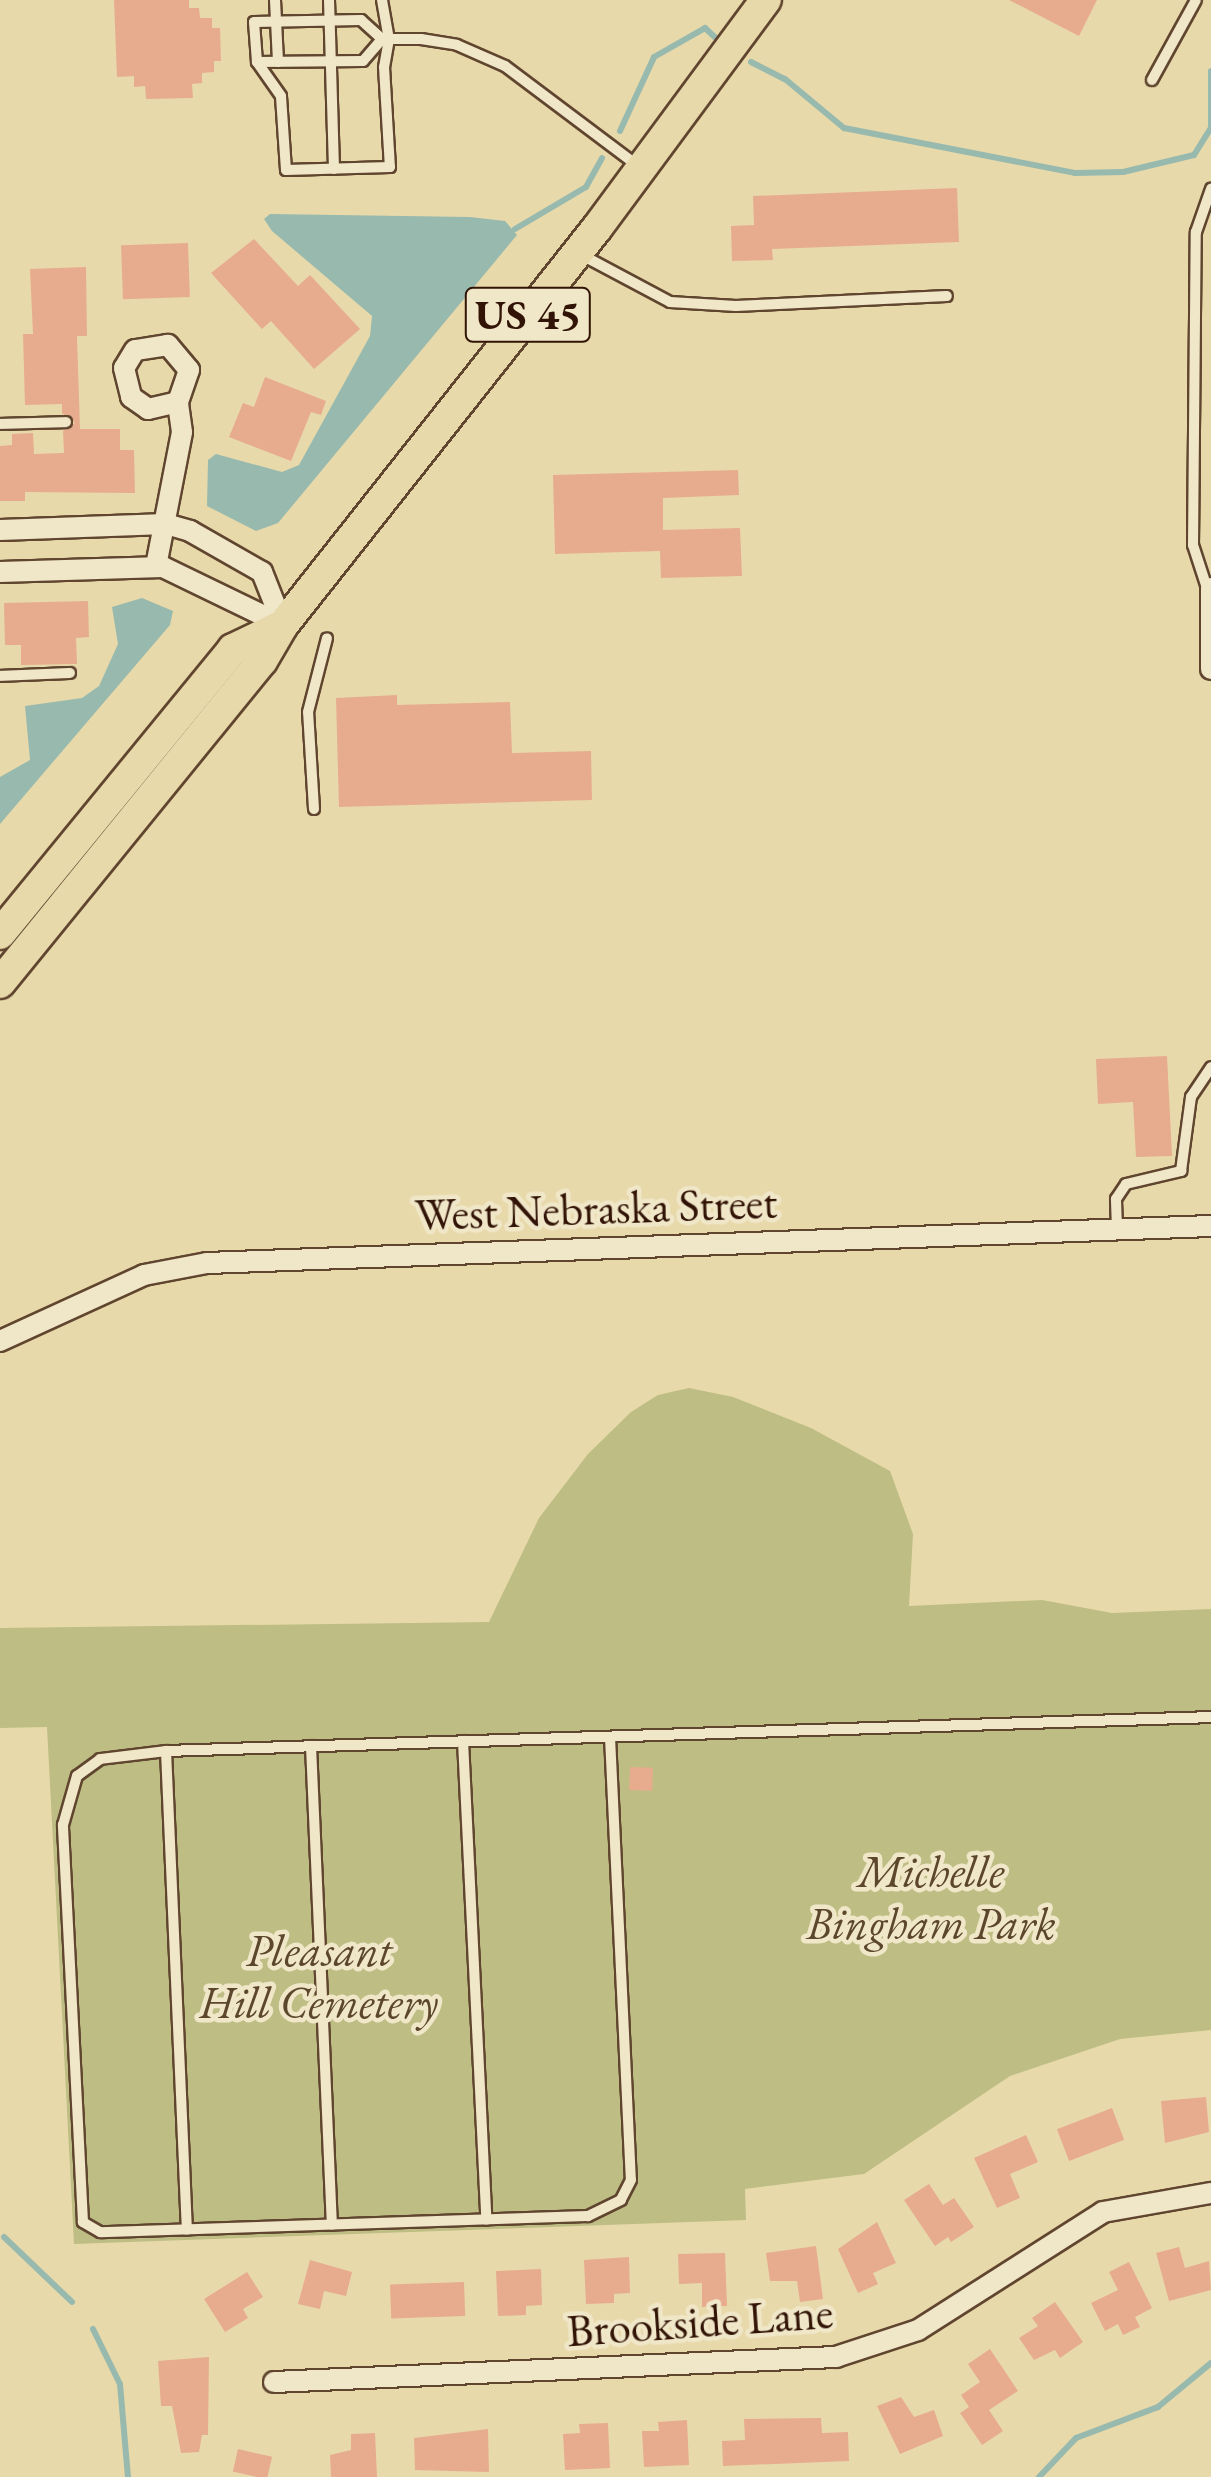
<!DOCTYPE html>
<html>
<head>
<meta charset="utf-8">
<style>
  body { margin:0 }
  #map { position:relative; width:1211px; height:2477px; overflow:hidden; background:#e8d9aa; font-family:"EB Garamond",serif }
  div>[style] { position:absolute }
  .green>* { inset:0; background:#bdbd84 }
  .water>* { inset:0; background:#98b9ae }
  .stream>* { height:6px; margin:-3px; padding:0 3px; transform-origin:3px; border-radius:3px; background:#98b9ae }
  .building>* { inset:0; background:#e7ac8e; transform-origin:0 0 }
  .roads { filter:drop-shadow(2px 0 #60452f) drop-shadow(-2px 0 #60452f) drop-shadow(0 2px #60452f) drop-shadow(0 -2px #60452f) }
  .lane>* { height:10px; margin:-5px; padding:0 5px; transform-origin:5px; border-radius:5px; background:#f0e6c8 }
  .street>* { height:20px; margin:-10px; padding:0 10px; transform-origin:10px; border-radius:10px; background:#f0e6c8 }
  .primary>* { height:30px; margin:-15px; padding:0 15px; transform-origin:15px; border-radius:15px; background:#e8d9aa }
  span { translate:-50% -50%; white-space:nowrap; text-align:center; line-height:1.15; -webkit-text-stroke:9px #f0e6c8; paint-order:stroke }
  .shield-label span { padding:2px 8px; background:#f0e6c8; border:2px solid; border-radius:8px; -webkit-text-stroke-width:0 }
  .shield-label { font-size:42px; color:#321406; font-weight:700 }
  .street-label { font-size:45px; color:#321406 }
  .park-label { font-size:45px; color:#5c472c; font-style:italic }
</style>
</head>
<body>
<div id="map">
  <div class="green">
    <div style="clip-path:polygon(689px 1388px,733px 1397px,811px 1428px,890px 1471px,913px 1534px,909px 1606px,1042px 1600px,1112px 1613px,1211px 1609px,1211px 2030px,1120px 2039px,1010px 2076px,864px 2174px,745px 2189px,746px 2220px,74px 2244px,47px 1727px,0 1728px,0 1628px,489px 1622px,539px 1518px,588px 1454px,631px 1412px,658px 1395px)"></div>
  </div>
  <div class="water">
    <div style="clip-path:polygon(270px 214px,470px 217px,505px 221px,517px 235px,278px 523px,256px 531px,207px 506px,208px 460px,216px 454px,282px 472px,299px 465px,370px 336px,372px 316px,272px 231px,264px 219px)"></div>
    <div style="clip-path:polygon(142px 598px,173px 611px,170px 625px,0 824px,0 777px,30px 760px,25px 706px,82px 698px,99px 686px,118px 644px,112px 607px)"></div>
  </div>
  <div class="stream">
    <div style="left:751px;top:62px;width:38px;rotate:27deg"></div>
    <div style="left:785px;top:79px;width:77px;rotate:39.7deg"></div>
    <div style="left:844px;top:128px;width:235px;rotate:11deg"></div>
    <div style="left:1075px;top:173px;width:48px;rotate:-1.2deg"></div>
    <div style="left:1123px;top:172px;width:73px;rotate:-13.5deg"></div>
    <div style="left:1194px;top:155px;width:32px;rotate:-58deg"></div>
    <div style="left:1211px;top:128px;width:57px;rotate:-90deg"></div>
    <div style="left:620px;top:131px;width:81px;rotate:-65.3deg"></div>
    <div style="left:654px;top:57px;width:59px;rotate:-29.6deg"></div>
    <div style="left:705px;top:28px;width:18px;rotate:43deg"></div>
    <div style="left:515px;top:229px;width:82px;rotate:-30.6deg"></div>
    <div style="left:586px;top:187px;width:33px;rotate:-61deg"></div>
    <div style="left:4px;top:2237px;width:94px;rotate:43.7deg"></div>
    <div style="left:93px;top:2329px;width:61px;rotate:63.9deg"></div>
    <div style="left:120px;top:2384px;width:93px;rotate:85.1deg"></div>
    <div style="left:1039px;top:2477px;width:54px;rotate:-46.5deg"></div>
    <div style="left:1076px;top:2438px;width:88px;rotate:-20.7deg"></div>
    <div style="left:1158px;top:2407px;width:69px;rotate:-39.7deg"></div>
  </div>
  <div class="building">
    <div style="clip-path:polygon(114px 0,189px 0,189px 8px,199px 8px,200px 18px,212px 18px,212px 28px,220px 28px,221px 61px,214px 61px,214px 72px,202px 73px,202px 83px,192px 84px,193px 98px,146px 99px,145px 86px,134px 87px,134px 76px,117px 77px)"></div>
    <div style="clip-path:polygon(1009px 0,1097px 0,1079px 36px)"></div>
    <div style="clip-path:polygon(957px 188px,959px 242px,772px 249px,773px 260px,732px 261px,731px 226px,754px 225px,753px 196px)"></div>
    <div style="clip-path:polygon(254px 239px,298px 286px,310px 275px,360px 329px,314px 369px,271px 321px,262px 329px,211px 273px)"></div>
    <div style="left:188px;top:243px;width:54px;height:67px;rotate:88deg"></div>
    <div style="clip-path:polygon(86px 267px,87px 336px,77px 336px,80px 429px,120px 429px,120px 450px,134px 450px,135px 493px,25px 492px,25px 501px,0 501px,0 446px,12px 445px,12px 434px,33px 433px,34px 454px,64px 453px,63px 431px,75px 423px,62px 413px,62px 404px,25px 405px,23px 334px,33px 334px,30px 269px)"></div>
    <div style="clip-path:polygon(265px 377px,326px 401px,321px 415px,311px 412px,291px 461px,229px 437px,243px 403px,254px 407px)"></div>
    <div style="clip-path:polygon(738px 470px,739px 495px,663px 498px,663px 530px,740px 528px,742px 576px,661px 578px,660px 551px,555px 554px,553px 475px)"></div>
    <div style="clip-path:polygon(88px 601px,89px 637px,76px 638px,77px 664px,21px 665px,21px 645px,5px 645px,4px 603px)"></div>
    <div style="clip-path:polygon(397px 695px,397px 705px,510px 702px,512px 753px,591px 751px,592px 800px,339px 807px,336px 698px)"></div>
    <div style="clip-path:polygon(1167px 1056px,1172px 1156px,1136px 1157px,1133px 1102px,1098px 1104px,1096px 1059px)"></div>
    <div style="left:630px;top:1767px;width:23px;height:23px;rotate:2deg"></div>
    <div style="clip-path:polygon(1206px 2097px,1209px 2132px,1165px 2143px,1161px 2101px)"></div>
    <div style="left:1112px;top:2108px;width:34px;height:59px;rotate:69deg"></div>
    <div style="clip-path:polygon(1026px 2135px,1038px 2162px,1010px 2174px,1020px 2198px,997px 2208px,974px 2158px)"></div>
    <div style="clip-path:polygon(929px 2184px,943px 2205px,954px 2198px,974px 2227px,951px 2242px,948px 2237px,935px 2246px,904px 2200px)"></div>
    <div style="clip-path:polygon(877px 2222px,896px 2263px,873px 2273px,878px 2284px,858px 2293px,838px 2249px)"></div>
    <div style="clip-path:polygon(816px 2246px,823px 2299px,800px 2302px,797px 2281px,770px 2281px,766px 2253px)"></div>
    <div style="clip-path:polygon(1179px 2247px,1185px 2268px,1209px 2261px,1211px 2290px,1169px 2301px,1156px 2253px)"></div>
    <div style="clip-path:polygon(725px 2253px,727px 2306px,702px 2307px,702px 2283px,679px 2284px,678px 2254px)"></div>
    <div style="clip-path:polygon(629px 2257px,630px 2293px,614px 2294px,614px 2303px,586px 2304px,584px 2260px)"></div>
    <div style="clip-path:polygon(310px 2260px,352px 2272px,346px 2296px,324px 2291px,320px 2309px,298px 2304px)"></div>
    <div style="clip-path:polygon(1129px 2262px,1152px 2308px,1135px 2317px,1140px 2327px,1123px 2335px,1118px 2324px,1105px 2331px,1091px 2303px,1118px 2290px,1109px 2272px)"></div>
    <div style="clip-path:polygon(541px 2269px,542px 2305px,526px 2306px,526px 2315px,498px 2316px,496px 2271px)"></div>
    <div style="clip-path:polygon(247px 2272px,263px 2297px,243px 2309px,248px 2318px,225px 2332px,204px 2299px)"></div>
    <div style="left:464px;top:2282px;width:34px;height:74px;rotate:88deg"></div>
    <div style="clip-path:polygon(1055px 2302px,1083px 2342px,1060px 2358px,1055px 2350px,1034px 2360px,1019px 2338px,1038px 2326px,1032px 2318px)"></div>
    <div style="clip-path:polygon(990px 2349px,1018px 2391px,989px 2410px,1003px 2431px,982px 2445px,960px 2413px,969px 2407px,961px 2395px,980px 2382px,968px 2364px)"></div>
    <div style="clip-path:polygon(209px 2357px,208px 2435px,202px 2435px,199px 2452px,181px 2453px,172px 2406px,161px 2406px,158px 2361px)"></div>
    <div style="clip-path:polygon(901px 2397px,914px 2417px,934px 2410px,943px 2436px,900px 2454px,877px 2406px)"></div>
    <div style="clip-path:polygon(821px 2418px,822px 2433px,848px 2432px,849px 2461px,723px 2466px,722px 2441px,745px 2440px,744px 2419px)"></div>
    <div style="clip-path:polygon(687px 2420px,689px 2465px,644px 2467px,642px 2431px,659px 2431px,658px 2422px)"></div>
    <div style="clip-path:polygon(608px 2423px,610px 2468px,565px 2470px,563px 2434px,580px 2433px,579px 2424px)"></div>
    <div style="clip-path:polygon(488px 2429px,489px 2472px,415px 2470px,414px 2438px)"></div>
    <div style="clip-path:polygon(375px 2433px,377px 2477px,331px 2477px,330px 2455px,351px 2450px,351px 2434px)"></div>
    <div style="left:238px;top:2449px;width:35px;height:23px;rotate:13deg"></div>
  </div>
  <div class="roads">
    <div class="lane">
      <div style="left:275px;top:0;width:62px;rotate:87.2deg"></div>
      <div style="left:329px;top:0;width:169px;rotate:88.3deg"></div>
      <div style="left:382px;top:0;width:40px;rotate:80deg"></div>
      <div style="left:389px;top:39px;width:28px;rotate:100deg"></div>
      <div style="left:384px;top:67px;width:100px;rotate:86.6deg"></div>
      <div style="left:390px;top:167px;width:104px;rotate:178.3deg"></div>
      <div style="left:286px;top:170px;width:74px;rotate:-93.9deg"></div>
      <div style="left:281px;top:96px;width:42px;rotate:-125.2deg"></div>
      <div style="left:257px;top:62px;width:40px;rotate:-94.3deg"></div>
      <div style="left:254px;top:22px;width:107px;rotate:-1.1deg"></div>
      <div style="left:361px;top:20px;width:28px;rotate:42deg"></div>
      <div style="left:382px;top:39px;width:39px"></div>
      <div style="left:421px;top:39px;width:36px;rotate:9deg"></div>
      <div style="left:457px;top:45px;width:52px;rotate:23.6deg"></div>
      <div style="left:505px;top:66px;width:166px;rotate:36.9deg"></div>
      <div style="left:257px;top:62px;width:106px;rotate:-0.5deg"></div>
      <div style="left:363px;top:61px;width:29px;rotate:-49deg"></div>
      <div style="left:1152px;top:80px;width:91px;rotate:-61.2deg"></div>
      <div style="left:578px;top:253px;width:104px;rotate:28deg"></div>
      <div style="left:670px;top:302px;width:66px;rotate:3.5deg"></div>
      <div style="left:736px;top:306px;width:211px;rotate:-2.7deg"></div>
      <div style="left:0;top:424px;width:66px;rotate:-1.7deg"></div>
      <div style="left:1207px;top:588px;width:45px;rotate:-108deg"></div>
      <div style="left:1193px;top:545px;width:313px;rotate:-89.5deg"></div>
      <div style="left:1196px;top:232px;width:46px;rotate:-70.8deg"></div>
      <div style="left:0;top:676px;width:70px;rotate:-2.5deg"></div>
      <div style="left:314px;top:809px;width:97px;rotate:-93.5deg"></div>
      <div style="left:308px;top:712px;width:76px;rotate:-75.6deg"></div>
      <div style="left:1117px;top:1229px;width:30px;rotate:-92deg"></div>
      <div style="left:1116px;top:1199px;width:18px;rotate:-56deg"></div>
      <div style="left:1126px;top:1184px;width:57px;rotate:-13.3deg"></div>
      <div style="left:1181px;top:1171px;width:75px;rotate:-82.3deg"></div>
      <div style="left:1191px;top:1097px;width:36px;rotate:-56deg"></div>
      <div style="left:610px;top:1737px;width:443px;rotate:87.3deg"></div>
      <div style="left:631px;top:2180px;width:22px;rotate:117deg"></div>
      <div style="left:621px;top:2200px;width:37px;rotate:154deg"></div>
      <div style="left:588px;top:2216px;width:488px;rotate:178.1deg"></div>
      <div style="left:100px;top:2232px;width:20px;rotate:-150deg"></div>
      <div style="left:83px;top:2222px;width:398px;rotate:-92.9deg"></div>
      <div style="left:63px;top:1825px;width:51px;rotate:-74.1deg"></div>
      <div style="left:77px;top:1776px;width:29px;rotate:-36deg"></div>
      <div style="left:100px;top:1759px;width:66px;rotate:-6.9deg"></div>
      <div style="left:166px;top:1751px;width:1046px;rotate:-1.86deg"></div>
      <div style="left:463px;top:1741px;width:479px;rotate:87.2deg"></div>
      <div style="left:311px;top:1746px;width:479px;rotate:87.5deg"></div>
      <div style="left:166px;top:1751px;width:479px;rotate:87.5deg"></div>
    </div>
    <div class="street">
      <div style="left:0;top:530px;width:166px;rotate:-2.1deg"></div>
      <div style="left:166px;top:524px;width:25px;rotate:16deg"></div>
      <div style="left:190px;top:531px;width:83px;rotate:29.7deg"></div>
      <div style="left:262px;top:572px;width:57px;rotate:68.4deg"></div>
      <div style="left:156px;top:566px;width:136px;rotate:-79deg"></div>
      <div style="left:182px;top:432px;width:30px;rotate:-98deg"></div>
      <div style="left:178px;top:402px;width:34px;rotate:-71deg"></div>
      <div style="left:189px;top:370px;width:33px;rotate:-130deg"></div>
      <div style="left:168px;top:345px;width:33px;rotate:171deg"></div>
      <div style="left:135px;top:350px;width:21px;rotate:121deg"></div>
      <div style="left:124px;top:368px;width:30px;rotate:76deg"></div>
      <div style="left:131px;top:397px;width:21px;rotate:35deg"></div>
      <div style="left:148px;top:409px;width:31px;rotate:-13deg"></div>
      <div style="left:0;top:572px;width:163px;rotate:-1.8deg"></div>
      <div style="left:163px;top:567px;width:133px;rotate:25.8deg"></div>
      <div style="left:1211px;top:588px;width:81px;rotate:90deg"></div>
      <div style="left:0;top:1341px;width:158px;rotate:-24.6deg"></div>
      <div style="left:144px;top:1275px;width:64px;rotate:-10.8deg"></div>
      <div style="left:207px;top:1263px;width:1005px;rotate:-2.11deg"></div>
      <div style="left:274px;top:2382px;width:563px;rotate:-2.55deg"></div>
      <div style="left:836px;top:2357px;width:86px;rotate:-18.2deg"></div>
      <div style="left:918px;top:2330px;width:219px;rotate:-32.5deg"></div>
      <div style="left:1103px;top:2212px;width:110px;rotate:-10deg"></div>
    </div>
    <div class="primary">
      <div style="left:0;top:934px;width:368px;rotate:-50.7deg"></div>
      <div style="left:233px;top:649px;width:55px;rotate:-25.6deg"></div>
      <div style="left:0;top:983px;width:415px;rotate:-50.9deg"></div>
      <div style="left:262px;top:661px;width:42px;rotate:-59.7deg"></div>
      <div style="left:283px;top:625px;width:506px;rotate:-51.66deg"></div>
      <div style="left:597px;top:228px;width:284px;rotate:-53.5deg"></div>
    </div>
  </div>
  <div class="shield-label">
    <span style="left:528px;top:315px">US 45</span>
  </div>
  <div class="street-label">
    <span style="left:596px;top:1209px;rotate:-2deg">West Nebraska Street</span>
    <span style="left:700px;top:2322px;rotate:-4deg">Brookside Lane</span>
  </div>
  <div class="park-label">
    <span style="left:931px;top:1898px">Michelle<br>Bingham Park</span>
    <span style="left:319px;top:1977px">Pleasant<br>Hill Cemetery</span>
  </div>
</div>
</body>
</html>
